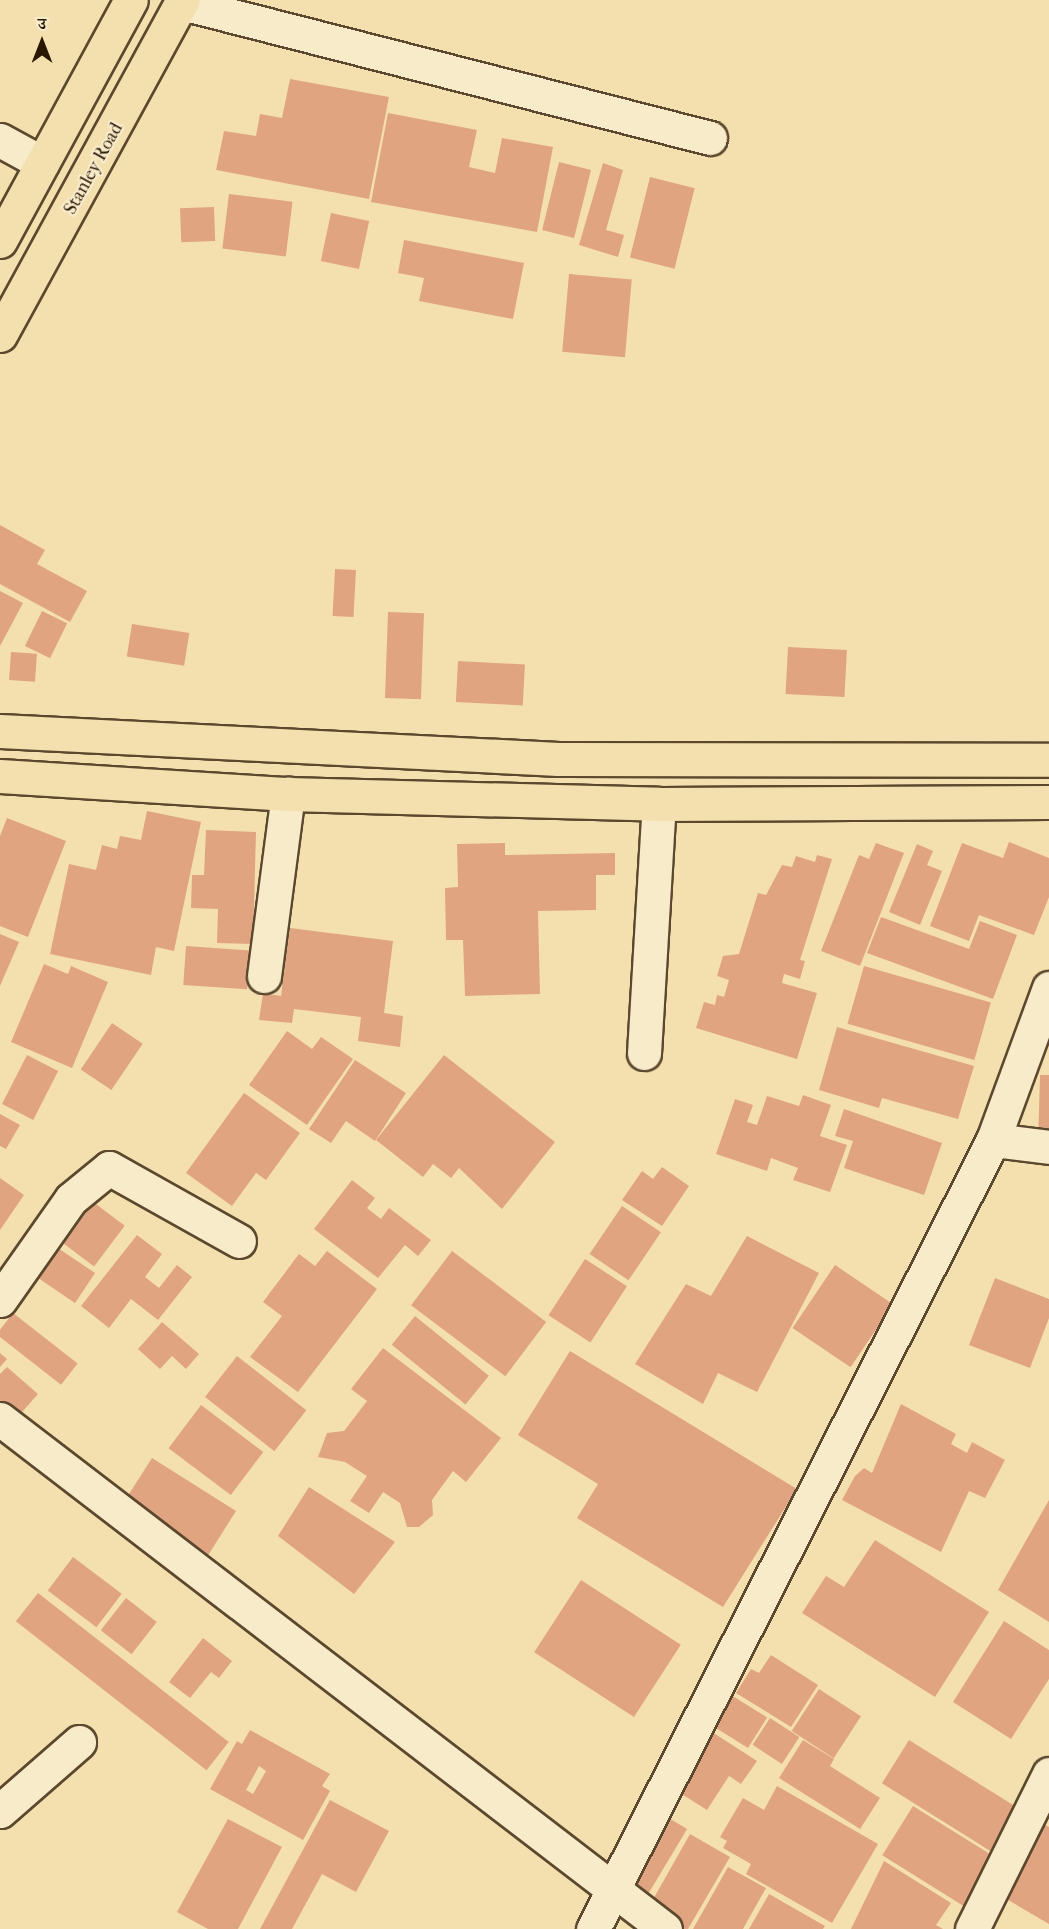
<!DOCTYPE html>
<html>
<head>
<meta charset="utf-8">
<style>
  body { margin:0 }
  #map { position:relative; width:1049px; height:1929px; overflow:hidden; background:#f4e0ae; font-family:"IM FELL French Canon","Noto Serif Devanagari",serif }
  div>[style] { position:absolute }
  .building>* { inset:0; background:#e1a480; transform-origin:0 0 }
  .roads { filter:drop-shadow(2px 0 #5c482e) drop-shadow(-2px 0 #5c482e) drop-shadow(0 2px #5c482e) drop-shadow(0 -2px #5c482e) }
  .minor>* { height:33px; margin:-16.5px; padding:0 16.5px; transform-origin:16.5px; border-radius:16.5px; background:#f8ebca }
  .major>* { height:33px; margin:-16.5px; padding:0 16.5px; transform-origin:16.5px; border-radius:16.5px; background:#f4e0ae }
  span { translate:-50% -50%; white-space:nowrap; text-align:center; line-height:1.15; -webkit-text-stroke:4.5px #f8ebca; paint-order:stroke }
  .street-label { font-size:18px; color:#291603 }
  .north { position:absolute; left:12px; top:12px; width:60px; height:60px; -webkit-text-stroke:4px #f8ebca; paint-order:stroke; rotate:0deg; font-size:16px; font-weight:700; line-height:24px; text-align:center; color:#291603 }
  .north::after { content:''; display:block; margin:auto; width:21px; height:27px; background:#291603; clip-path:polygon(50% 0,100% 100%,50% 72%,0 100%) }
</style>
</head>
<body>
<div id="map">
  <div class="building">
    <div style="clip-path:polygon(290px 79px,389px 97px,369px 199px,216px 170px,224px 131px,256px 136px,260px 114px,282px 118px)"></div>
    <div style="clip-path:polygon(388px 113px,477px 130px,469px 167px,495px 173px,502px 138px,553px 147px,537px 232px,371px 202px)"></div>
    <div style="left:559px;top:162px;width:33px;height:70px;rotate:14deg"></div>
    <div style="clip-path:polygon(603px 163px,623px 170px,606px 230px,624px 235px,618px 257px,579px 245px)"></div>
    <div style="left:650px;top:177px;width:46px;height:83px;rotate:14deg"></div>
    <div style="left:229px;top:194px;width:64px;height:55px;rotate:7deg"></div>
    <div style="left:214px;top:207px;width:34px;height:34px;rotate:88deg"></div>
    <div style="left:331px;top:213px;width:39px;height:49px;rotate:12deg"></div>
    <div style="clip-path:polygon(404px 240px,524px 263px,513px 319px,419px 301px,424px 278px,398px 273px)"></div>
    <div style="left:569px;top:274px;width:63px;height:78px;rotate:5deg"></div>
    <div style="clip-path:polygon(0 525px,45px 550px,37px 564px,87px 591px,70px 622px,0 584px)"></div>
    <div style="left:335px;top:569px;width:21px;height:47px;rotate:3deg"></div>
    <div style="clip-path:polygon(0 591px,23px 603px,0 646px)"></div>
    <div style="left:42px;top:611px;width:28px;height:39px;rotate:26deg"></div>
    <div style="left:388px;top:612px;width:36px;height:86px;rotate:2deg"></div>
    <div style="left:132px;top:624px;width:58px;height:33px;rotate:9deg"></div>
    <div style="left:788px;top:647px;width:59px;height:47px;rotate:3deg"></div>
    <div style="left:11px;top:652px;width:26px;height:28px;rotate:4deg"></div>
    <div style="left:458px;top:661px;width:67px;height:41px;rotate:3deg"></div>
    <div style="clip-path:polygon(147px 811px,201px 822px,174px 951px,156px 947px,151px 975px,50px 954px,69px 864px,96px 870px,102px 845px,117px 849px,120px 836px,141px 840px)"></div>
    <div style="clip-path:polygon(7px 818px,66px 841px,28px 937px,0 926px,0 836px)"></div>
    <div style="clip-path:polygon(206px 830px,256px 832px,253px 944px,217px 943px,218px 909px,191px 908px,192px 875px,204px 875px)"></div>
    <div style="clip-path:polygon(1009px 842px,1049px 858px,1049px 897px,1034px 935px,979px 915px,969px 941px,930px 926px,962px 843px,1003px 858px)"></div>
    <div style="clip-path:polygon(505px 843px,505px 855px,615px 853px,615px 875px,596px 875px,596px 910px,538px 911px,540px 994px,465px 996px,463px 940px,446px 940px,445px 888px,458px 887px,457px 844px)"></div>
    <div style="clip-path:polygon(876px 843px,904px 853px,860px 966px,821px 951px,859px 855px,869px 859px)"></div>
    <div style="clip-path:polygon(917px 844px,933px 851px,927px 865px,942px 871px,920px 925px,889px 912px)"></div>
    <div style="clip-path:polygon(817px 855px,832px 859px,800px 960px,805px 961px,800px 979px,784px 974px,782px 983px,817px 993px,797px 1059px,696px 1028px,704px 1002px,715px 1005px,717px 995px,724px 997px,729px 980px,717px 976px,723px 956px,739px 954px,758px 893px,766px 895px,782px 865px,792px 867px,796px 856px,815px 862px)"></div>
    <div style="clip-path:polygon(881px 917px,969px 949px,980px 921px,1017px 935px,993px 999px,867px 953px)"></div>
    <div style="clip-path:polygon(290px 928px,393px 941px,384px 1013px,403px 1016px,400px 1047px,358px 1041px,361px 1017px,294px 1009px,292px 1023px,259px 1020px,263px 993px,281px 996px)"></div>
    <div style="clip-path:polygon(0 934px,19px 942px,0 986px)"></div>
    <div style="left:186px;top:946px;width:64px;height:39px;rotate:4deg"></div>
    <div style="clip-path:polygon(44px 964px,68px 974px,71px 966px,108px 982px,72px 1068px,11px 1042px)"></div>
    <div style="left:864px;top:966px;width:132px;height:60px;rotate:16deg"></div>
    <div style="left:112px;top:1023px;width:37px;height:56px;rotate:34deg"></div>
    <div style="clip-path:polygon(837px 1027px,974px 1066px,958px 1119px,882px 1098px,879px 1108px,819px 1090px)"></div>
    <div style="clip-path:polygon(287px 1031px,312px 1049px,321px 1037px,353px 1059px,307px 1125px,249px 1085px)"></div>
    <div style="left:27px;top:1055px;width:35px;height:55px;rotate:27deg"></div>
    <div style="clip-path:polygon(444px 1055px,555px 1142px,502px 1209px,459px 1168px,451px 1178px,433px 1164px,423px 1177px,376px 1140px)"></div>
    <div style="clip-path:polygon(355px 1060px,406px 1093px,375px 1141px,346px 1121px,331px 1143px,309px 1129px)"></div>
    <div style="clip-path:polygon(1040px 1075px,1049px 1075px,1049px 1146px,1038px 1145px)"></div>
    <div style="clip-path:polygon(244px 1093px,300px 1133px,266px 1180px,256px 1173px,232px 1206px,186px 1173px)"></div>
    <div style="clip-path:polygon(803px 1095px,831px 1105px,820px 1136px,847px 1145px,830px 1192px,793px 1180px,798px 1168px,771px 1158px,767px 1171px,716px 1154px,735px 1099px,753px 1105px,747px 1122px,757px 1125px,767px 1096px,799px 1106px)"></div>
    <div style="clip-path:polygon(844px 1109px,942px 1143px,924px 1195px,844px 1168px,853px 1141px,835px 1136px)"></div>
    <div style="clip-path:polygon(0 1114px,20px 1125px,6px 1149px,0 1146px)"></div>
    <div style="clip-path:polygon(662px 1167px,689px 1186px,662px 1226px,622px 1200px,642px 1171px,653px 1179px)"></div>
    <div style="clip-path:polygon(0 1178px,24px 1195px,0 1230px)"></div>
    <div style="clip-path:polygon(352px 1180px,375px 1198px,367px 1208px,381px 1219px,389px 1208px,431px 1240px,418px 1256px,405px 1245px,378px 1278px,314px 1229px)"></div>
    <div style="left:80px;top:1192px;width:56px;height:51px;rotate:37deg"></div>
    <div style="left:622px;top:1206px;width:47px;height:58px;rotate:34deg"></div>
    <div style="clip-path:polygon(137px 1235px,162px 1254px,145px 1277px,159px 1288px,177px 1265px,192px 1277px,158px 1320px,131px 1299px,109px 1328px,81px 1306px)"></div>
    <div style="clip-path:polygon(747px 1236px,819px 1273px,757px 1392px,718px 1373px,703px 1404px,635px 1364px,686px 1284px,711px 1296px)"></div>
    <div style="left:52px;top:1244px;width:52px;height:36px;rotate:34deg"></div>
    <div style="clip-path:polygon(327px 1251px,377px 1289px,298px 1392px,250px 1357px,282px 1316px,263px 1302px,299px 1254px,315px 1266px)"></div>
    <div style="left:452px;top:1251px;width:118px;height:68px;rotate:37deg"></div>
    <div style="left:585px;top:1259px;width:50px;height:67px;rotate:33deg"></div>
    <div style="left:835px;top:1265px;width:70px;height:76px;rotate:34deg"></div>
    <div style="clip-path:polygon(995px 1278px,1049px 1299px,1049px 1318px,1030px 1368px,969px 1345px)"></div>
    <div style="left:13px;top:1313px;width:82px;height:27px;rotate:38deg"></div>
    <div style="left:415px;top:1316px;width:95px;height:37px;rotate:39deg"></div>
    <div style="clip-path:polygon(162px 1322px,199px 1354px,186px 1369px,172px 1356px,160px 1369px,138px 1349px)"></div>
    <div style="clip-path:polygon(383px 1348px,501px 1438px,466px 1482px,453px 1471px,432px 1500px,433px 1515px,419px 1527px,407px 1527px,400px 1503px,383px 1492px,369px 1513px,350px 1501px,367px 1476px,345px 1462px,318px 1457px,327px 1433px,344px 1431px,367px 1401px,351px 1389px)"></div>
    <div style="clip-path:polygon(570px 1351px,797px 1489px,723px 1607px,577px 1518px,598px 1484px,518px 1435px)"></div>
    <div style="clip-path:polygon(0 1353px,7px 1359px,0 1367px)"></div>
    <div style="left:237px;top:1356px;width:88px;height:52px;rotate:38deg"></div>
    <div style="clip-path:polygon(7px 1367px,38px 1394px,8px 1428px,0 1420px,0 1374px)"></div>
    <div style="clip-path:polygon(901px 1404px,956px 1434px,951px 1444px,967px 1453px,972px 1442px,1005px 1460px,985px 1498px,969px 1491px,941px 1552px,842px 1500px,855px 1476px,864px 1468px,872px 1473px)"></div>
    <div style="left:201px;top:1405px;width:78px;height:54px;rotate:37deg"></div>
    <div style="clip-path:polygon(152px 1458px,236px 1511px,195px 1576px,120px 1508px)"></div>
    <div style="clip-path:polygon(309px 1487px,395px 1542px,354px 1594px,278px 1536px)"></div>
    <div style="clip-path:polygon(1049px 1500px,1049px 1622px,998px 1590px)"></div>
    <div style="clip-path:polygon(875px 1540px,989px 1612px,935px 1697px,802px 1613px,826px 1576px,844px 1587px)"></div>
    <div style="left:73px;top:1557px;width:61px;height:42px;rotate:37deg"></div>
    <div style="left:581px;top:1580px;width:119px;height:86px;rotate:33deg"></div>
    <div style="left:38px;top:1593px;width:242px;height:36px;rotate:38deg"></div>
    <div style="left:126px;top:1598px;width:39px;height:41px;rotate:38deg"></div>
    <div style="clip-path:polygon(1004px 1621px,1049px 1650px,1049px 1679px,1011px 1739px,953px 1702px)"></div>
    <div style="clip-path:polygon(203px 1638px,232px 1661px,219px 1678px,211px 1672px,190px 1698px,169px 1682px)"></div>
    <div style="clip-path:polygon(771px 1655px,818px 1685px,791px 1727px,736px 1693px,751px 1669px,759px 1673px)"></div>
    <div style="left:819px;top:1689px;width:50px;height:50px;rotate:33deg"></div>
    <div style="left:723px;top:1690px;width:52px;height:36px;rotate:32deg"></div>
    <div style="left:770px;top:1718px;width:35px;height:32px;rotate:33deg"></div>
    <div style="clip-path:polygon(706px 1728px,757px 1761px,741px 1784px,729px 1776px,707px 1810px,669px 1786px)"></div>
    <div style="clip-path:polygon(evenodd,250px 1730px,330px 1774px,322px 1786px,330px 1791px,303px 1840px,210px 1789px,237px 1741px,242px 1744px,250px 1730px,259px 1766px,266px 1771px,253px 1794px,246px 1790px,259px 1766px)"></div>
    <div style="clip-path:polygon(803px 1740px,834px 1759px,830px 1766px,880px 1798px,860px 1829px,779px 1778px)"></div>
    <div style="left:909px;top:1740px;width:132px;height:51px;rotate:32deg"></div>
    <div style="clip-path:polygon(777px 1786px,878px 1844px,832px 1923px,746px 1874px,751px 1864px,723px 1848px,727px 1841px,720px 1837px,743px 1798px,764px 1810px)"></div>
    <div style="clip-path:polygon(330px 1800px,389px 1831px,356px 1892px,322px 1874px,292px 1929px,260px 1929px)"></div>
    <div style="left:913px;top:1806px;width:102px;height:58px;rotate:32deg"></div>
    <div style="left:652px;top:1808px;width:41px;height:102px;rotate:31deg"></div>
    <div style="clip-path:polygon(228px 1819px,282px 1847px,238px 1929px,208px 1929px,177px 1912px)"></div>
    <div style="clip-path:polygon(1038px 1821px,1049px 1827px,1049px 1924px,1003px 1897px)"></div>
    <div style="clip-path:polygon(690px 1834px,730px 1857px,688px 1929px,644px 1929px,638px 1926px)"></div>
    <div style="clip-path:polygon(884px 1861px,951px 1903px,936px 1925px,943px 1929px,851px 1929px)"></div>
    <div style="clip-path:polygon(728px 1867px,766px 1888px,743px 1929px,693px 1929px)"></div>
    <div style="clip-path:polygon(769px 1894px,825px 1926px,823px 1929px,749px 1929px)"></div>
  </div>
  <div class="roads">
    <div class="minor">
      <div style="left:182px;top:3px;width:545px;rotate:14.34deg"></div>
      <div style="left:0;top:140px;width:48px;rotate:28.7deg"></div>
      <div style="left:264px;top:976px;width:184px;rotate:-82.5deg"></div>
      <div style="left:644px;top:1053px;width:249px;rotate:-86.6deg"></div>
      <div style="left:993px;top:1140px;width:56px;rotate:7.1deg"></div>
      <div style="left:0;top:1300px;width:123px;rotate:-54.9deg"></div>
      <div style="left:71px;top:1199px;width:49px;rotate:-39.2deg"></div>
      <div style="left:109px;top:1168px;width:149px;rotate:29.3deg"></div>
      <div style="left:0;top:1419px;width:838px;rotate:37.49deg"></div>
      <div style="left:0;top:1811px;width:105px;rotate:-41.1deg"></div>
      <div style="left:593px;top:1929px;width:885px;rotate:-63.12deg"></div>
      <div style="left:993px;top:1140px;width:162px;rotate:-69.8deg"></div>
      <div style="left:972px;top:1929px;width:173px;rotate:-63.6deg"></div>
    </div>
    <div class="major">
      <div style="left:0;top:241px;width:274px;rotate:-61.5deg"></div>
      <div style="left:0;top:335px;width:382px;rotate:-61.4deg"></div>
      <div style="left:0;top:731px;width:559px;rotate:2.87deg"></div>
      <div style="left:558px;top:759px;width:491px;rotate:0.1deg"></div>
      <div style="left:0;top:776px;width:289px;rotate:3.6deg"></div>
      <div style="left:288px;top:794px;width:371px;rotate:1.5deg"></div>
      <div style="left:659px;top:804px;width:390px;rotate:-0.3deg"></div>
    </div>
  </div>
  <div class="street-label">
    <span style="left:94px;top:169px;rotate:-61deg">Stanley Road</span>
  </div>
  <div class="north">उ</div>
</div>
</body>
</html>
